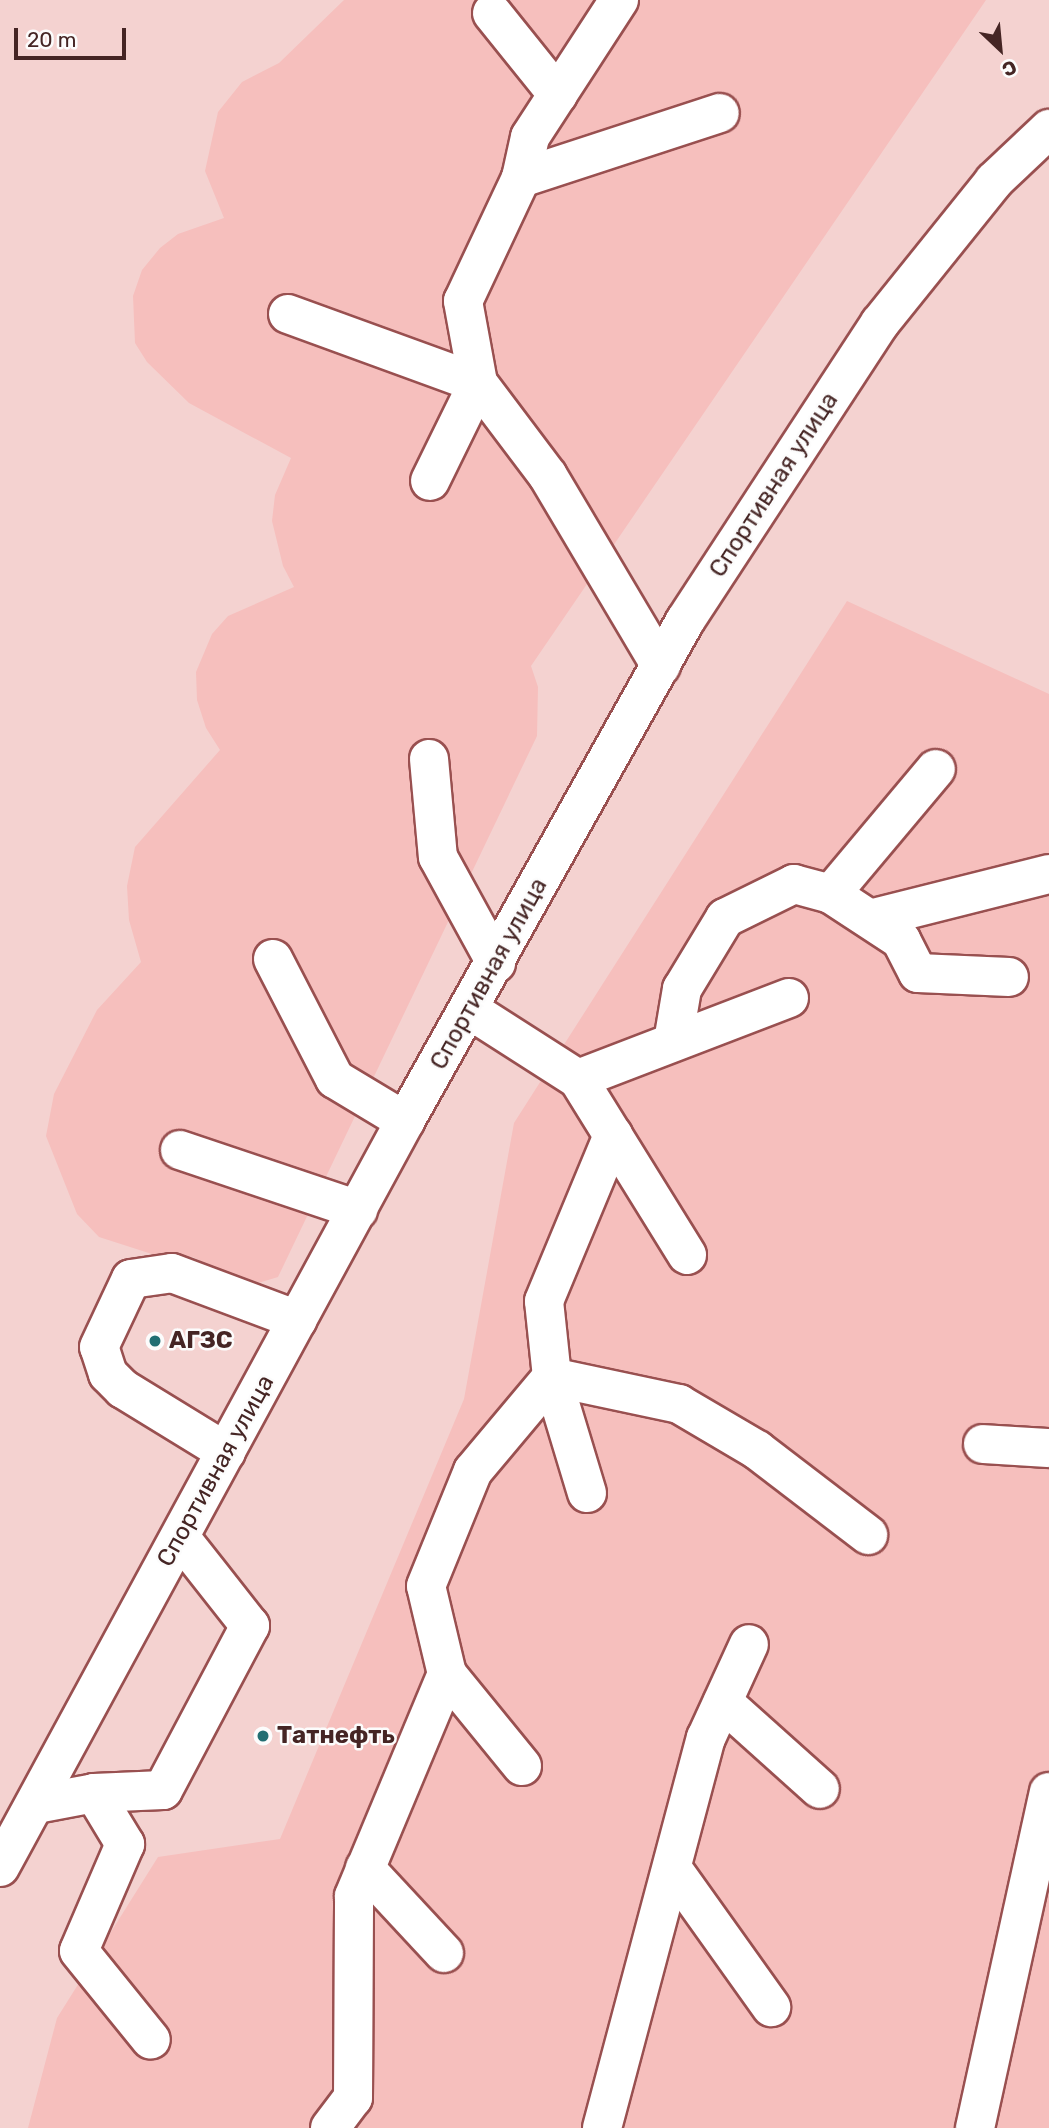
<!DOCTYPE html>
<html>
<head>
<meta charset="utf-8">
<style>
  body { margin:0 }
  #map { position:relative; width:1049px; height:2128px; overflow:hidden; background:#f4d2d0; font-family:Rubik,sans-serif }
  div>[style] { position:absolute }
  .built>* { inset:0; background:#f6bfbd }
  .roads { filter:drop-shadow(2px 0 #995050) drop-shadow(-2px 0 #995050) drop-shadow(0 2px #995050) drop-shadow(0 -2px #995050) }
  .minor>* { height:38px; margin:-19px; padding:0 19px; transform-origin:19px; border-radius:19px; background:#fff }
  .dots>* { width:19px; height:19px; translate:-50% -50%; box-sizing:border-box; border:4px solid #fcfcfc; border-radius:50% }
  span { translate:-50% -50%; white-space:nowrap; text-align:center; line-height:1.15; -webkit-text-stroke:5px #fcfcfc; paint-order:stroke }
  .street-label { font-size:24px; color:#452524 }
  .poi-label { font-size:24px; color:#452524; font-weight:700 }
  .left { translate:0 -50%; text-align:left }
  .north { position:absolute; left:965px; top:14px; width:70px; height:70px; -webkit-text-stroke:5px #fcfcfc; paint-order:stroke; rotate:154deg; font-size:19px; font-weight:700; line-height:28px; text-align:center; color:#452524 }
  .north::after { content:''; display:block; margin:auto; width:24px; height:32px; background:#452524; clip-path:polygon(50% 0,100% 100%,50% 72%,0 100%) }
  .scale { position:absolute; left:14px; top:28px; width:112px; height:32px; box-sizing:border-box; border:4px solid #452524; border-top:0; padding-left:9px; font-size:21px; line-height:24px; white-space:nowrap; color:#452524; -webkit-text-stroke:5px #fcfcfc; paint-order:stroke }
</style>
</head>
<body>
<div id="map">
  <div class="built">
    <div style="clip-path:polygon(344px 0,986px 0,531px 666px,538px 687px,537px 736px,278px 1277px,248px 1286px,193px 1257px,155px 1255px,99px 1237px,77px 1214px,46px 1136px,54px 1094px,97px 1010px,141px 962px,129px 920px,127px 886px,135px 847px,220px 750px,206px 728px,197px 700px,196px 672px,212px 634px,228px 616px,294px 587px,283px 566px,272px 521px,275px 495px,291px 458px,189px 403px,147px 362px,135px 343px,133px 296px,142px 270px,160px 248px,178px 234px,224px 218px,205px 171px,218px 112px,242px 82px,279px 63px)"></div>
    <div style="clip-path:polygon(847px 601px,1049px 694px,1049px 2128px,28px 2128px,57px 2018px,158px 1857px,280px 1839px,464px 1399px,514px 1123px)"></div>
  </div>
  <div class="roads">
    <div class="minor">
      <div style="left:619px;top:0;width:163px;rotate:123deg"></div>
      <div style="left:530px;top:137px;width:42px;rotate:102.4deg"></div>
      <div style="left:521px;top:178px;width:136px;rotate:115.2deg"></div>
      <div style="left:463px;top:301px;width:83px;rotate:79.6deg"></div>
      <div style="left:478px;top:383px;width:116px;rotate:53deg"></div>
      <div style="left:548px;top:476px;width:221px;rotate:59.3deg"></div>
      <div style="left:492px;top:13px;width:105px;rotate:51.2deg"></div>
      <div style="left:521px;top:178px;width:209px;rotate:-18.1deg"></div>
      <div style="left:288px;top:314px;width:202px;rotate:20deg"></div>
      <div style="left:478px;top:383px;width:109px;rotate:116.1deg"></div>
      <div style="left:429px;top:759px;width:98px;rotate:84.8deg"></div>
      <div style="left:438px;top:857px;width:121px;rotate:61.3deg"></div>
      <div style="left:831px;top:894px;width:84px;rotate:33.3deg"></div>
      <div style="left:901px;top:940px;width:37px;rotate:63deg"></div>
      <div style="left:918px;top:973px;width:91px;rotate:2.5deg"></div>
      <div style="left:870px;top:919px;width:185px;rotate:-14.1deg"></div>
      <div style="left:273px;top:959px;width:135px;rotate:62.7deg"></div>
      <div style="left:335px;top:1079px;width:82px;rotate:31deg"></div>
      <div style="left:470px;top:1010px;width:128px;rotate:32.6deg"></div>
      <div style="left:578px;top:1079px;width:207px;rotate:58.2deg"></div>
      <div style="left:673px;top:1042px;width:54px;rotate:-80.4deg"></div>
      <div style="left:682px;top:989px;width:83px;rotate:-58.8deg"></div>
      <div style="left:725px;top:918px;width:77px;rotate:-26.2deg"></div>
      <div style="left:794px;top:884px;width:38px;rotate:15deg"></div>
      <div style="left:831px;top:894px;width:163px;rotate:-50deg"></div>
      <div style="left:578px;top:1079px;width:226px;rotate:-21deg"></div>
      <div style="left:180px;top:1150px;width:188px;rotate:18.6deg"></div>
      <div style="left:983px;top:1444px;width:66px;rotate:3.5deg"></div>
      <div style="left:226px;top:1452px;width:121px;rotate:-148.5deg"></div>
      <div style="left:123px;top:1389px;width:21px;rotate:-135deg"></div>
      <div style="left:108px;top:1374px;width:28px;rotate:-108deg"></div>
      <div style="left:99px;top:1347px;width:75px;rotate:-64.8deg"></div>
      <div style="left:131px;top:1279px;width:41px;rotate:-8.3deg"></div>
      <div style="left:172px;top:1273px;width:134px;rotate:20.5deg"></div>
      <div style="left:587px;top:1493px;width:121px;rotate:-106.8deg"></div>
      <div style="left:552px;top:1377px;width:76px;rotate:-96deg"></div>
      <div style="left:544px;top:1301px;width:180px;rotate:-67.4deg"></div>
      <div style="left:723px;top:1702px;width:130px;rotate:41.9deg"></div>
      <div style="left:522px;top:1766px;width:119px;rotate:-129.2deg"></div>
      <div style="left:447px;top:1674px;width:90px;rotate:-103.4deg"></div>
      <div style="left:426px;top:1586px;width:124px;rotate:-67.8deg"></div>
      <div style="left:473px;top:1471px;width:123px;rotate:-50deg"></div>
      <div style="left:552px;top:1377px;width:130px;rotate:12deg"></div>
      <div style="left:679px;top:1404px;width:91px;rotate:30.5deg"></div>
      <div style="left:757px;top:1450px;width:140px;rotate:37.4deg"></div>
      <div style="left:94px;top:1793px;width:60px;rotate:58.7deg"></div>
      <div style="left:125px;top:1844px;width:116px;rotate:113.3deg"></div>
      <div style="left:79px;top:1951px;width:114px;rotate:51deg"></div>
      <div style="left:36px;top:1804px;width:59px;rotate:-10.7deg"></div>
      <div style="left:94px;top:1793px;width:69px;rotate:-2.5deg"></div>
      <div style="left:163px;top:1790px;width:186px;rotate:-62.1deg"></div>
      <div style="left:250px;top:1626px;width:113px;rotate:-128.2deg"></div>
      <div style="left:0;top:1867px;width:849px;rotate:-61.5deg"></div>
      <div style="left:405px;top:1121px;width:573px;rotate:-60.75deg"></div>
      <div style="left:685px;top:621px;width:356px;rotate:-56.8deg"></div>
      <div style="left:880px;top:323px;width:182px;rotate:-51.2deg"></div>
      <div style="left:994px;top:181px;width:76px;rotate:-43.4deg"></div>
      <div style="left:365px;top:1868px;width:116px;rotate:47.1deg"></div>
      <div style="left:672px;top:1868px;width:171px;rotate:54.5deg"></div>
      <div style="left:330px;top:2128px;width:38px;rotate:-53deg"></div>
      <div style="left:353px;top:2098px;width:202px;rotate:-89.7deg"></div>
      <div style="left:354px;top:1896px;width:241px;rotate:-67.3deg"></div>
      <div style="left:602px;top:2128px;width:404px;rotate:-75.1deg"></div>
      <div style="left:706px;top:1738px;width:103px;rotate:-65.4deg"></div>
      <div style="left:975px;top:2128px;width:344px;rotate:-77.6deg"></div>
    </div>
  </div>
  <div class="dots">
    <div style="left:155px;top:1341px;background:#226e72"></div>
    <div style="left:263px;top:1736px;background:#226e72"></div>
  </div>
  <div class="street-label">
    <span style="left:774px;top:485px;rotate:-57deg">Спортивная улица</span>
    <span style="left:489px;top:974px;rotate:-61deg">Спортивная улица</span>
    <span style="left:216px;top:1471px;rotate:-61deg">Спортивная улица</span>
  </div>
  <div class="poi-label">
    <span class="left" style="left:169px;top:1341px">АГЗС</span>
    <span class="left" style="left:277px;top:1736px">Татнефть</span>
  </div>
  <div class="north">С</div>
  <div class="scale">20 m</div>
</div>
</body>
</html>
